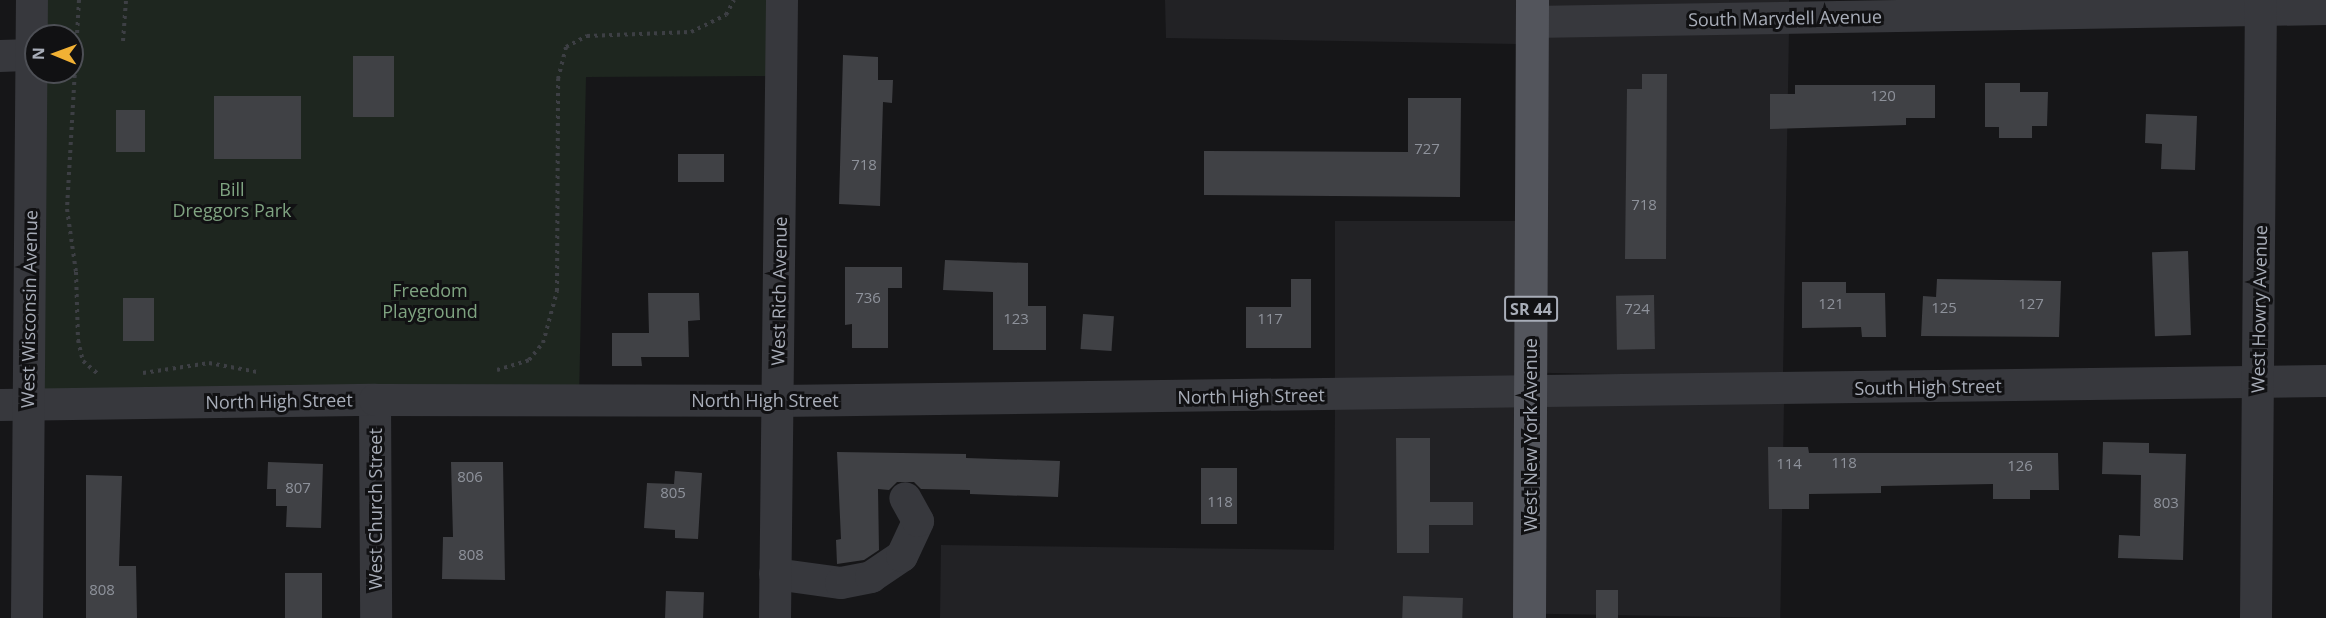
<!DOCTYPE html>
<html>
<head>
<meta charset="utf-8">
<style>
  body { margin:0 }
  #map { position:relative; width:2326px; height:618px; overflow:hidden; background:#161618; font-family:"Open Sans",sans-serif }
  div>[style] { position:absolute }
  .built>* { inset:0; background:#222225; transform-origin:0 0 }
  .green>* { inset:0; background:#1e261f }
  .building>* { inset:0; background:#404145; transform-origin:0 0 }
  .path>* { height:4px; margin-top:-2px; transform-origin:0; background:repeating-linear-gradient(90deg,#3d3f44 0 3px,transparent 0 7.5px) }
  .minor>* { height:32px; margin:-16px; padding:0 16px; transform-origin:16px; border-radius:16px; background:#37383d }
  .major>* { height:33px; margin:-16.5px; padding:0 16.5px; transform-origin:16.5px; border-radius:16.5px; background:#53555c }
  span { translate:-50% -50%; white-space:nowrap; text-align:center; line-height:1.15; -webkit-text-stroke:6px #111113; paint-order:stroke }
  .number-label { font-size:15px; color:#8e929b }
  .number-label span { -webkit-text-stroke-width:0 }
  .shield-label span { padding:2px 4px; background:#111113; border:2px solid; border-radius:4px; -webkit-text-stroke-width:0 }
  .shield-label { font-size:16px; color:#a8adb8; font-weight:700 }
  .street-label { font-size:18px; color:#a8adb8 }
  .park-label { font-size:18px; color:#7fa381 }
  .north { position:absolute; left:24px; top:24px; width:60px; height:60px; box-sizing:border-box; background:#111113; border:2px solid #4d4f55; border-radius:50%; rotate:271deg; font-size:16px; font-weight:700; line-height:24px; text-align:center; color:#a8adb8 }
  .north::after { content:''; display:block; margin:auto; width:21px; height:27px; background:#f2b134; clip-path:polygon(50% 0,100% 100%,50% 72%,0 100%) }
</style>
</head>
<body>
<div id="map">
  <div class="built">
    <div style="clip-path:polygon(1165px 0,1518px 0,1517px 44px,1166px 38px)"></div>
    <div style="clip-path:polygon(1547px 0,1789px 0,1789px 5px,1546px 10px)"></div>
    <div style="left:1789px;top:30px;width:347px;height:243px;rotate:91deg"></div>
    <div style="left:1516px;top:221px;width:160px;height:181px;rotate:90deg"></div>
    <div style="left:1784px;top:402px;width:216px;height:240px;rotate:91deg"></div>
    <div style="clip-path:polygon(1516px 406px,1515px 618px,940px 618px,941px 545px,1334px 550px,1335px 408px)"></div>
  </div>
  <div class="green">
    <div style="clip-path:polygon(evenodd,32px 0,782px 0,781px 76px,586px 77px,579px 399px,28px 405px,32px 0,36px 36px,72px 36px,72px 72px,36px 72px,36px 36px)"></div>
  </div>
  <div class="building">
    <div style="clip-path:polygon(843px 55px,878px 57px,878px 80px,893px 80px,892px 103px,883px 102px,880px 206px,839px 204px)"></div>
    <div style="left:394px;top:56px;width:61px;height:41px;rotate:90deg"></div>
    <div style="clip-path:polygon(1642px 74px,1667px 74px,1666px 259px,1625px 259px,1627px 89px,1642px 89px)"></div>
    <div style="clip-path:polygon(1985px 83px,2020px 83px,2020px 92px,2048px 92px,2047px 126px,2032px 126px,2032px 138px,1999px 138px,1999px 127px,1985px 127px)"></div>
    <div style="clip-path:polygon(1795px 85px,1935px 85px,1935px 118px,1906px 118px,1906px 125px,1770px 129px,1770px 94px,1795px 94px)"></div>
    <div style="left:214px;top:96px;width:87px;height:63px"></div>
    <div style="clip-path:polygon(1408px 98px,1461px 98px,1460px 197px,1204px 195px,1204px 151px,1408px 152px)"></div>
    <div style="left:116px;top:110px;width:29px;height:42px"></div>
    <div style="clip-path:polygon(2146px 114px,2197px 116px,2195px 170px,2161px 169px,2162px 144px,2145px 143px)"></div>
    <div style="left:678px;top:154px;width:46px;height:28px"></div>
    <div style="left:2188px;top:251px;width:84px;height:36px;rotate:88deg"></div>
    <div style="clip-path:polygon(945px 260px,1028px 263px,1028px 306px,1046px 306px,1046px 350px,993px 350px,993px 292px,943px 290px)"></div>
    <div style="clip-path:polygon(845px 267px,902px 267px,902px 288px,888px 288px,888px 348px,852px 348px,852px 324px,845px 325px)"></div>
    <div style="clip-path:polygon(1291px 279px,1311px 279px,1311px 348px,1246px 348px,1246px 307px,1291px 307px)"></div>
    <div style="clip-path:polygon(1937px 279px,2061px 281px,2059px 337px,1921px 336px,1923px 296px,1936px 297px)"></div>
    <div style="clip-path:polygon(1802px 282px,1846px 282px,1846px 293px,1885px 293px,1886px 337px,1862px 337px,1861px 327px,1802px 328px)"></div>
    <div style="clip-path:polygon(648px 293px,699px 293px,700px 320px,688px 321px,689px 357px,641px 357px,642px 366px,612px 366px,612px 333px,649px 333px)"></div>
    <div style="left:1654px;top:295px;width:54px;height:38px;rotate:89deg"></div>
    <div style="left:123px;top:298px;width:31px;height:43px"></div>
    <div style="left:1083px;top:314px;width:31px;height:35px;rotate:4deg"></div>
    <div style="clip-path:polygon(1396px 438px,1430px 438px,1430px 502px,1473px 502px,1473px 525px,1429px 525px,1429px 553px,1397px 553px)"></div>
    <div style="clip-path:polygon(2103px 442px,2149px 443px,2149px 453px,2186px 454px,2183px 560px,2118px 558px,2119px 535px,2140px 536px,2141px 475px,2102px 474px)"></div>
    <div style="clip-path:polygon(1768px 447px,1808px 447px,1809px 453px,2058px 453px,2059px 490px,2030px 490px,2030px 499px,1993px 499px,1993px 484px,1881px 486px,1881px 493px,1809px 494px,1809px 509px,1769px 509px)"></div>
    <div style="clip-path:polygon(837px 452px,966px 454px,966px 458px,1060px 461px,1058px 497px,970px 494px,970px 490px,921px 489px,914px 482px,897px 482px,889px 490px,878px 489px,879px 550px,864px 560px,837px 564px,836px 540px,841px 539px)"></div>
    <div style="clip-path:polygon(268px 462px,323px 464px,321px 528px,286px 527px,287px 506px,276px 506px,276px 489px,267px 489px)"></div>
    <div style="clip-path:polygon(451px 462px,503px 462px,505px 580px,442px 579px,443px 537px,453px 537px)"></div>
    <div style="left:1237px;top:468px;width:56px;height:36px;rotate:90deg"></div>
    <div style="clip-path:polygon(675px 471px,702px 473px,698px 539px,675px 538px,675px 530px,644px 528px,647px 483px,674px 484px)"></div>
    <div style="clip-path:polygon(86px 475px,122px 476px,119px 566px,136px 566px,137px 618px,86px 618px)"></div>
    <div style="left:285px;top:573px;width:37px;height:45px"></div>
    <div style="left:1596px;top:590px;width:22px;height:28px"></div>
    <div style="left:666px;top:591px;width:38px;height:27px;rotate:2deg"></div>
    <div style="left:1403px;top:596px;width:60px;height:22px;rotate:2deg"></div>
  </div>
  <div class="path">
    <div style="left:79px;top:0;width:209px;rotate:93.3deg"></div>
    <div style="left:67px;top:209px;width:64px;rotate:81.9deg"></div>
    <div style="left:76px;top:272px;width:68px;rotate:88.3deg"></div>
    <div style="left:78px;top:340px;width:22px;rotate:77deg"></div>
    <div style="left:83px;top:361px;width:20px;rotate:41deg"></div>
    <div style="left:123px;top:41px;width:41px;rotate:-85.8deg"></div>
    <div style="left:497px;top:370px;width:34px;rotate:-17deg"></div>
    <div style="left:529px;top:360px;width:22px;rotate:-51deg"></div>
    <div style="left:543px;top:343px;width:54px;rotate:-74.9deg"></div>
    <div style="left:557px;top:291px;width:212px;rotate:-89.7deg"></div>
    <div style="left:558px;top:79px;width:33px;rotate:-76deg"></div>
    <div style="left:566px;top:47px;width:24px;rotate:-28deg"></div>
    <div style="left:587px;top:36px;width:104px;rotate:-2.2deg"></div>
    <div style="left:691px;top:32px;width:39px;rotate:-26deg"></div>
    <div style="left:726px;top:15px;width:17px;rotate:-62deg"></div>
    <div style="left:143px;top:373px;width:67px;rotate:-8.6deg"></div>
    <div style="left:209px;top:363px;width:49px;rotate:10.6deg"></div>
  </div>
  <div class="minor">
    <div style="left:1532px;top:22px;width:794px;rotate:-0.94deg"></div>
    <div style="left:0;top:56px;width:32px;rotate:-2deg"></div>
    <div style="left:375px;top:400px;width:218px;rotate:89.7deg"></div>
    <div style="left:0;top:405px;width:375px;rotate:-0.8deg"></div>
    <div style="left:375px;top:400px;width:402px;rotate:0.1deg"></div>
    <div style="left:777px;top:401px;width:1549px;rotate:-0.74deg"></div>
    <div style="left:775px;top:574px;width:67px;rotate:7.8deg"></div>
    <div style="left:841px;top:583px;width:31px;rotate:-11deg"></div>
    <div style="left:871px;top:577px;width:37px;rotate:-34deg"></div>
    <div style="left:902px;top:556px;width:38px;rotate:-65deg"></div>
    <div style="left:918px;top:521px;width:26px;rotate:-119deg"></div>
    <div style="left:27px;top:618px;width:618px;rotate:-89.54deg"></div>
    <div style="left:775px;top:618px;width:618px;rotate:-89.35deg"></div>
    <div style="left:2256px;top:618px;width:618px;rotate:-89.54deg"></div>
  </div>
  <div class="major">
    <div style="left:1529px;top:618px;width:618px;rotate:-89.72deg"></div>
  </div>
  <div class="number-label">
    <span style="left:1883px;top:96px">120</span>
    <span style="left:1427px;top:149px">727</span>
    <span style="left:864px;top:165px">718</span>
    <span style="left:1644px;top:205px">718</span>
    <span style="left:868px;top:298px">736</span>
    <span style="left:1831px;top:304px">121</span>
    <span style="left:2031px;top:304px">127</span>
    <span style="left:1944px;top:308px">125</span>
    <span style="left:1637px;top:309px">724</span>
    <span style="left:1016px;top:319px">123</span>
    <span style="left:1270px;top:319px">117</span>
    <span style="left:1844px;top:463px">118</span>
    <span style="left:1789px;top:464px">114</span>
    <span style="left:2020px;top:466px">126</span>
    <span style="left:470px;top:477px">806</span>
    <span style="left:298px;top:488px">807</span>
    <span style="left:673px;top:493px">805</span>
    <span style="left:1220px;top:502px">118</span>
    <span style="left:2166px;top:503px">803</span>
    <span style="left:471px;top:555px">808</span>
    <span style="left:102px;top:590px">808</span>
  </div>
  <div class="shield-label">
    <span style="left:1531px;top:309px">SR 44</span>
  </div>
  <div class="street-label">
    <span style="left:1785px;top:18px;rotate:-1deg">South Marydell Avenue</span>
    <span style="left:779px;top:291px;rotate:-89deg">West Rich Avenue</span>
    <span style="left:29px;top:309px;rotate:-89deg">West Wisconsin Avenue</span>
    <span style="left:2259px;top:309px;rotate:-89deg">West Howry Avenue</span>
    <span style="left:1928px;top:387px;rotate:-1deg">South High Street</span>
    <span style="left:1251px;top:396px;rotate:-1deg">North High Street</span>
    <span style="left:765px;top:400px">North High Street</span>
    <span style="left:279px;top:401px;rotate:-1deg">North High Street</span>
    <span style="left:1530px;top:435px;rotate:-90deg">West New York Avenue</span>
    <span style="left:375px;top:509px;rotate:-90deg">West Church Street</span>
  </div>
  <div class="park-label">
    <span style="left:232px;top:200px">Bill<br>Dreggors Park</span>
    <span style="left:430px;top:301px">Freedom<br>Playground</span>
  </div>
  <div class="north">N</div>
</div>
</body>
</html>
